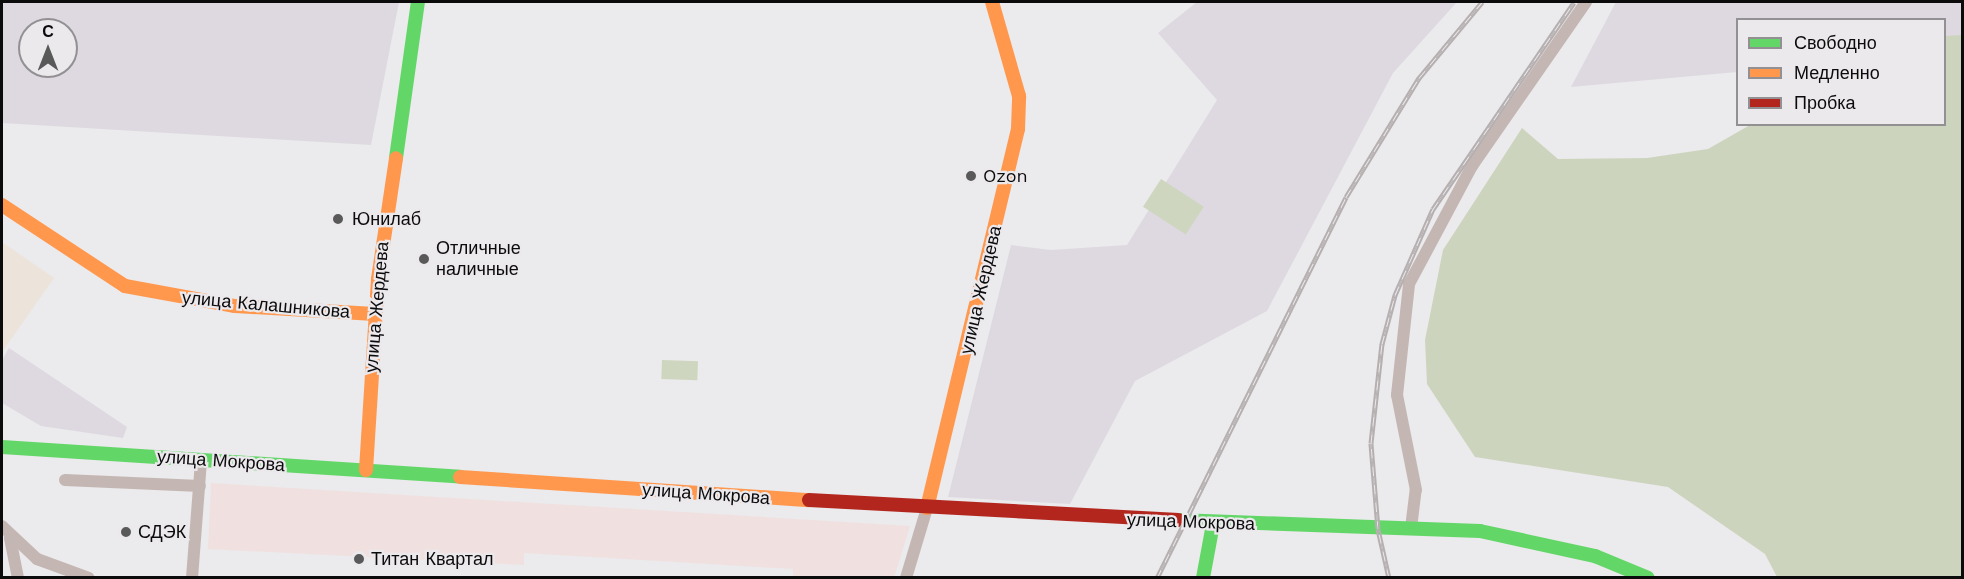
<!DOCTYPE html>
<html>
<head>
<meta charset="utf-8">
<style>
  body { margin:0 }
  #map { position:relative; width:1964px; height:579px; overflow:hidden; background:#ebeaec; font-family:"Work Sans",sans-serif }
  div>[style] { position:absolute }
  .commercial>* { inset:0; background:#f0e1e0 }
  .built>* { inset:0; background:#ded9e0 }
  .education>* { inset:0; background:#ece3da }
  .green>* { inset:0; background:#ced6bf; transform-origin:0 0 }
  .forest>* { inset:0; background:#cdd4be }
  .street>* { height:12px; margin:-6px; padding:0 6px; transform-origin:6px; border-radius:6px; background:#c4b7b3 }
  .fast>* { height:14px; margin:-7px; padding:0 7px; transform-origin:7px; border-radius:7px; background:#63d668 }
  .slow>* { height:14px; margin:-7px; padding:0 7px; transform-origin:7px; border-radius:7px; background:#ff974d }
  .jam>* { height:14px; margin:-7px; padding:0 7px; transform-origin:7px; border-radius:7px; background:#b3261e }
  .rail>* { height:5px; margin-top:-2.5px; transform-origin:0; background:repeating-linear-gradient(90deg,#ece9ed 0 9px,#b5afb0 0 18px); box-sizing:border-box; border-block:2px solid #b5afb0 }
  .dots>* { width:16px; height:16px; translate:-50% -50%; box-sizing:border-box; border:3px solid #ece9ed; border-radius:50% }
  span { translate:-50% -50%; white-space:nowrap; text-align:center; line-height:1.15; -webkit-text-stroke:4.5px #ece9ed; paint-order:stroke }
  .poi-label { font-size:18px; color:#0c0b0c }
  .left { translate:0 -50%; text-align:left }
  .street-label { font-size:18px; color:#0c0b0c }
  .frame { position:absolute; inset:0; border:3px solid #0c0b0c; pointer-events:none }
  .legend { position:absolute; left:1736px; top:18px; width:210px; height:108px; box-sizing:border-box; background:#ece9ed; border:2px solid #929093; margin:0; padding:8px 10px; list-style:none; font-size:18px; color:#0c0b0c }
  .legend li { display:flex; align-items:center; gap:12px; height:30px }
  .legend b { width:30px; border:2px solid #929093 }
  .north { position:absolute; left:18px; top:18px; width:60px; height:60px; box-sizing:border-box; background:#ece9ed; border:2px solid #929093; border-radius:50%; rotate:0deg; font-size:16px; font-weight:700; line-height:24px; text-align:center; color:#0c0b0c }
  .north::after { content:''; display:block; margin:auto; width:21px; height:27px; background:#5a595a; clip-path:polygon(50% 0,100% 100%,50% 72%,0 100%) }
</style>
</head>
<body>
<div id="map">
  <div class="commercial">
    <div style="clip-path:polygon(211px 483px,910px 526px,894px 578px,793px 577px,793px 569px,524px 553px,524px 565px,208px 549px)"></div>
  </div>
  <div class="built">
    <div style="clip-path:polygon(evenodd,2px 2px,399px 2px,371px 145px,2px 123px,2px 2px,30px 30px,66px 30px,66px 66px,30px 66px,30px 30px)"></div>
    <div style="clip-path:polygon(1197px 2px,1457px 2px,1393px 73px,1267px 311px,1135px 381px,1070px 504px,948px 497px,1011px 245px,1051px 250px,1127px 245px,1217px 100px,1158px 33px)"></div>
    <div style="clip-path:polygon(1616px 2px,1962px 2px,1962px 53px,1945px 54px,1944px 20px,1738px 20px,1737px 72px,1571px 87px)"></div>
    <div style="clip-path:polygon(9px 348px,127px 427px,123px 438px,41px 426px,2px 403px,2px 360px)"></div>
  </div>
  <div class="education">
    <div style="clip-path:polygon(2px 242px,54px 278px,2px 352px)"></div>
  </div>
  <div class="green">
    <div style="left:1161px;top:179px;width:51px;height:33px;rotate:33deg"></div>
    <div style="left:662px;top:360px;width:36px;height:19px;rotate:2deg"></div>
  </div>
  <div class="forest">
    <div style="clip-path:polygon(1962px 35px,1962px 577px,1777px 577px,1765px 554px,1668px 487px,1475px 457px,1427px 384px,1425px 340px,1443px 250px,1522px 128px,1558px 159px,1647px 158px,1708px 149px,1750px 125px,1944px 124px,1945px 36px)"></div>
  </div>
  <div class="street">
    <div style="left:65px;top:480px;width:135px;rotate:2.5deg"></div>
    <div style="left:2px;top:526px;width:48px;rotate:43.3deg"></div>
    <div style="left:37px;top:559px;width:55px;rotate:20.1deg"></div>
    <div style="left:1411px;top:528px;width:38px;rotate:-83deg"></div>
    <div style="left:1416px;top:490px;width:97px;rotate:-101.3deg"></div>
    <div style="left:1397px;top:395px;width:112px;rotate:-83.8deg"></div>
    <div style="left:1409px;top:284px;width:134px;rotate:-61.9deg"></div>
    <div style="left:1472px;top:166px;width:200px;rotate:-55.2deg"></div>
    <div style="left:10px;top:538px;width:41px;rotate:78.7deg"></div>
    <div style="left:192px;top:578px;width:118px;rotate:-85.6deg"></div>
    <div style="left:906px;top:578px;width:73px;rotate:-73.3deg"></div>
  </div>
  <div class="fast">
    <div style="left:396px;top:158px;width:158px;rotate:-82deg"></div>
    <div style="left:2px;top:447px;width:459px;rotate:3.7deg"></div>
    <div style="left:1178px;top:520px;width:302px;rotate:2.1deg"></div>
    <div style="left:1480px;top:531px;width:118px;rotate:12.3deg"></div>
    <div style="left:1595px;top:556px;width:57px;rotate:22.5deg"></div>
    <div style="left:1203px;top:578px;width:55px;rotate:-79.5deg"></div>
  </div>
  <div class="slow">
    <div style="left:2px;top:205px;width:147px;rotate:33.4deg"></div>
    <div style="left:125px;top:286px;width:112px;rotate:10.3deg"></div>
    <div style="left:235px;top:306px;width:140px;rotate:3.3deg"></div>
    <div style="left:366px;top:470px;width:191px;rotate:-86.4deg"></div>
    <div style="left:378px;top:279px;width:122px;rotate:-81.5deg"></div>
    <div style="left:460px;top:477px;width:350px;rotate:3.8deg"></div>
    <div style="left:927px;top:508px;width:390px;rotate:-76.5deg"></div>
    <div style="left:1018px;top:129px;width:33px;rotate:-88deg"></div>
    <div style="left:1019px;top:96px;width:98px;rotate:-106deg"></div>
  </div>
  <div class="jam">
    <div style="left:809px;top:500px;width:370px;rotate:3.1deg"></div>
  </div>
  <div class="rail">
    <div style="left:1157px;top:578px;width:425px;rotate:-63.6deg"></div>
    <div style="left:1346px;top:197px;width:140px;rotate:-58.5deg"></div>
    <div style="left:1419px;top:78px;width:99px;rotate:-50.3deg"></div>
    <div style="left:1389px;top:578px;width:50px;rotate:-102.7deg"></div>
    <div style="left:1378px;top:529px;width:86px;rotate:-94.7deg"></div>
    <div style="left:1371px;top:443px;width:100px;rotate:-83.7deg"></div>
    <div style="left:1382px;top:344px;width:51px;rotate:-75.1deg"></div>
    <div style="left:1395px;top:295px;width:94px;rotate:-66.2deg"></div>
    <div style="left:1433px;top:209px;width:250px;rotate:-55.7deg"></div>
  </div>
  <div class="dots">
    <div style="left:971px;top:176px;background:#5a595a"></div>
    <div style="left:338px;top:219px;background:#5a595a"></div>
    <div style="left:424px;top:259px;background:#5a595a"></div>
    <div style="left:126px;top:532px;background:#5a595a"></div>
    <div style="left:359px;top:559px;background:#5a595a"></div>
  </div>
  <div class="poi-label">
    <span class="left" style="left:983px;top:176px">Ozon</span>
    <span class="left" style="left:352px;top:219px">Юнилаб</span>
    <span class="left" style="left:436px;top:259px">Отличные<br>наличные</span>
    <span class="left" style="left:138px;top:532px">СДЭК</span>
    <span class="left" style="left:371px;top:559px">Титан Квартал</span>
  </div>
  <div class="street-label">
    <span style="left:981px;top:290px;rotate:-77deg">улица Жердева</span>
    <span style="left:266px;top:305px;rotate:5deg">улица Калашникова</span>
    <span style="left:377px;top:307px;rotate:-85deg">улица Жердева</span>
    <span style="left:221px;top:461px;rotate:4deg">улица Мокрова</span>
    <span style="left:706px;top:494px;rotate:4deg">улица Мокрова</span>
    <span style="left:1191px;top:522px;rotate:2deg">улица Мокрова</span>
  </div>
  <div class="frame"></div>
  <ul class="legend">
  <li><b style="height:8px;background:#63d668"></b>Свободно</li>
  <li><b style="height:8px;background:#ff974d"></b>Медленно</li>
  <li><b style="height:8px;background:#b3261e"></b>Пробка</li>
  </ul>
  <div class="north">С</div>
</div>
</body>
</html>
